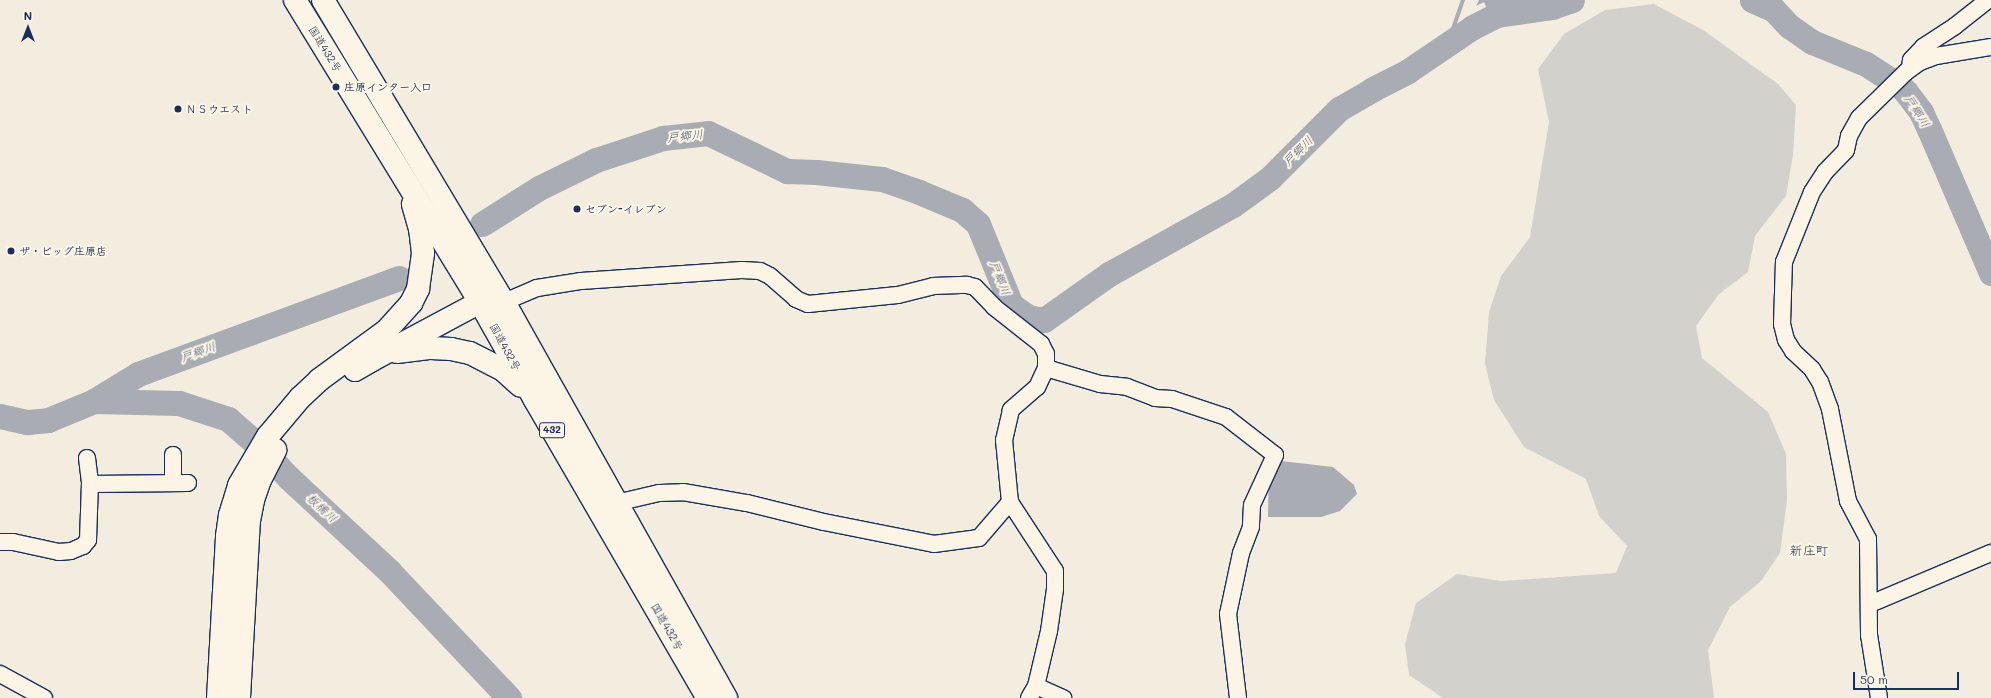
<!DOCTYPE html>
<html>
<head>
<meta charset="utf-8">
<style>
  body { margin:0 }
  #map { position:relative; width:1991px; height:698px; overflow:hidden; background:#f3ede0; font-family:Mali,"Klee One",sans-serif }
  div>[style] { position:absolute }
  .green>* { inset:0; background:#d3d1cc }
  .water>* { inset:0; background:#a9acb3 }
  .stream>* { height:4px; margin:-2px; padding:0 2px; transform-origin:2px; border-radius:2px; background:#a9acb3 }
  .river>* { height:25px; margin:-12.5px; padding:0 12.5px; transform-origin:12.5px; border-radius:12.5px; background:#a9acb3 }
  .roads { filter:drop-shadow(1px 0 #1b2f5e) drop-shadow(-1px 0 #1b2f5e) drop-shadow(0 1px #1b2f5e) drop-shadow(0 -1px #1b2f5e) }
  .street>* { height:16px; margin:-8px; padding:0 8px; transform-origin:8px; border-radius:8px; background:#fcf5e5 }
  .highway>* { height:22px; margin:-11px; padding:0 11px; transform-origin:11px; border-radius:11px; background:#fcf5e5 }
  .dots>* { width:11px; height:11px; translate:-50% -50%; box-sizing:border-box; border:2px solid #fcf5e5; border-radius:50% }
  span { translate:-50% -50%; white-space:nowrap; text-align:center; line-height:1.15; -webkit-text-stroke:4px #fcf5e5; paint-order:stroke }
  .shield-label span { padding:1px 3px; background:#fcf5e5; border:1px solid; border-radius:3px; -webkit-text-stroke-width:0 }
  .shield-label { font-size:10px; color:#1b2f5e; font-weight:700 }
  .street-label { font-size:11px; color:#1b2f5e }
  .poi-label { font-size:11px; color:#1b2f5e; font-weight:700 }
  .left { translate:0 -50%; text-align:left }
  .water-label { font-size:12px; color:#465478; font-style:italic }
  .quarter-label { font-size:13px; color:#1b2f5e }
  .north { position:absolute; left:8px; top:8px; width:40px; height:40px; -webkit-text-stroke:3px #fcf5e5; paint-order:stroke; rotate:0deg; font-size:11px; font-weight:700; line-height:16px; text-align:center; color:#1b2f5e }
  .north::after { content:''; display:block; margin:auto; width:14px; height:18px; background:#1b2f5e; clip-path:polygon(50% 0,100% 100%,50% 72%,0 100%) }
  .scale { position:absolute; left:1853px; top:672px; width:106px; height:18px; box-sizing:border-box; border:2px solid #1b2f5e; border-top:0; padding-left:5px; font-size:12px; line-height:14px; white-space:nowrap; color:#1b2f5e; -webkit-text-stroke:3px #fcf5e5; paint-order:stroke }
</style>
</head>
<body>
<div id="map">
  <div class="green">
    <div style="clip-path:polygon(1654px 4px,1703px 30px,1778px 84px,1796px 105px,1793px 155px,1786px 196px,1755px 236px,1748px 272px,1719px 294px,1696px 326px,1702px 358px,1768px 412px,1786px 454px,1787px 500px,1780px 553px,1761px 581px,1730px 607px,1708px 650px,1714px 698px,1443px 698px,1409px 675px,1405px 644px,1416px 603px,1457px 574px,1501px 581px,1616px 573px,1627px 546px,1599px 516px,1586px 479px,1524px 447px,1494px 400px,1485px 364px,1489px 312px,1501px 276px,1530px 237px,1549px 122px,1538px 69px,1564px 34px,1605px 10px)"></div>
  </div>
  <div class="water">
    <div style="clip-path:polygon(1479px 0,1526px 0,1516px 4px,1504px 5px,1481px 14px,1487px 9px,1484px 2px,1476px 6px)"></div>
    <div style="clip-path:polygon(1281px 461px,1333px 467px,1354px 485px,1357px 494px,1340px 511px,1321px 517px,1268px 517px,1269px 462px)"></div>
  </div>
  <div class="stream">
    <div style="left:1448px;top:43px;width:46px;rotate:-70.8deg"></div>
  </div>
  <div class="river">
    <div style="left:1752px;top:0;width:24px;rotate:24deg"></div>
    <div style="left:1774px;top:10px;width:22px;rotate:47deg"></div>
    <div style="left:1789px;top:26px;width:28px;rotate:35deg"></div>
    <div style="left:1812px;top:42px;width:58px;rotate:22.2deg"></div>
    <div style="left:1866px;top:64px;width:40px;rotate:32.9deg"></div>
    <div style="left:1900px;top:86px;width:8px;rotate:45deg"></div>
    <div style="left:1906px;top:92px;width:25px;rotate:53deg"></div>
    <div style="left:1921px;top:112px;width:19px;rotate:65deg"></div>
    <div style="left:1929px;top:129px;width:157px;rotate:66.7deg"></div>
    <div style="left:482px;top:224px;width:67px;rotate:-32.3deg"></div>
    <div style="left:539px;top:188px;width:64px;rotate:-26.2deg"></div>
    <div style="left:596px;top:160px;width:71px;rotate:-18.2deg"></div>
    <div style="left:663px;top:138px;width:45px;rotate:-6.3deg"></div>
    <div style="left:708px;top:133px;width:88px;rotate:25.7deg"></div>
    <div style="left:787px;top:171px;width:29px;rotate:2deg"></div>
    <div style="left:816px;top:172px;width:66px;rotate:6.1deg"></div>
    <div style="left:882px;top:179px;width:39px;rotate:19deg"></div>
    <div style="left:919px;top:192px;width:47px;rotate:22.7deg"></div>
    <div style="left:962px;top:210px;width:21px;rotate:41deg"></div>
    <div style="left:978px;top:224px;width:87px;rotate:67.8deg"></div>
    <div style="left:1011px;top:305px;width:21px;rotate:35deg"></div>
    <div style="left:1028px;top:317px;width:16px;rotate:11deg"></div>
    <div style="left:1044px;top:320px;width:80px;rotate:-35.3deg"></div>
    <div style="left:1109px;top:274px;width:142px;rotate:-29.1deg"></div>
    <div style="left:1233px;top:205px;width:46px;rotate:-36.1deg"></div>
    <div style="left:1270px;top:178px;width:98px;rotate:-45deg"></div>
    <div style="left:1339px;top:109px;width:39px;rotate:-30deg"></div>
    <div style="left:1373px;top:89px;width:39px;rotate:-27deg"></div>
    <div style="left:1408px;top:71px;width:78px;rotate:-34.1deg"></div>
    <div style="left:1473px;top:27px;width:27px;rotate:-27deg"></div>
    <div style="left:1497px;top:15px;width:56px;rotate:-8.3deg"></div>
    <div style="left:1552px;top:7px;width:21px;rotate:-19deg"></div>
    <div style="left:94px;top:401px;width:85px;rotate:1.3deg"></div>
    <div style="left:179px;top:403px;width:52px;rotate:18.1deg"></div>
    <div style="left:228px;top:419px;width:40px;rotate:41deg"></div>
    <div style="left:258px;top:445px;width:45px;rotate:46.8deg"></div>
    <div style="left:289px;top:478px;width:137px;rotate:42.9deg"></div>
    <div style="left:389px;top:571px;width:175px;rotate:46.6deg"></div>
    <div style="left:0;top:416px;width:28px;rotate:13deg"></div>
    <div style="left:27px;top:422px;width:21px;rotate:-5deg"></div>
    <div style="left:48px;top:420px;width:50px;rotate:-22.4deg"></div>
    <div style="left:94px;top:401px;width:52px;rotate:-31.5deg"></div>
    <div style="left:138px;top:374px;width:278px;rotate:-20.2deg"></div>
  </div>
  <div class="roads">
    <div class="street">
      <div style="left:1910px;top:68px;width:8px;rotate:-83deg"></div>
      <div style="left:1911px;top:60px;width:18px;rotate:-47deg"></div>
      <div style="left:1923px;top:47px;width:38px;rotate:-33deg"></div>
      <div style="left:1955px;top:26px;width:42px;rotate:-38.2deg"></div>
      <div style="left:504px;top:302px;width:36px;rotate:-23deg"></div>
      <div style="left:537px;top:288px;width:45px;rotate:-9deg"></div>
      <div style="left:581px;top:281px;width:161px;rotate:-3.9deg"></div>
      <div style="left:742px;top:270px;width:18px;rotate:3deg"></div>
      <div style="left:760px;top:271px;width:11px;rotate:27deg"></div>
      <div style="left:770px;top:276px;width:35px;rotate:41deg"></div>
      <div style="left:796px;top:299px;width:13px;rotate:23deg"></div>
      <div style="left:808px;top:304px;width:90px;rotate:-5.7deg"></div>
      <div style="left:898px;top:295px;width:36px;rotate:-14deg"></div>
      <div style="left:933px;top:286px;width:34px;rotate:-2deg"></div>
      <div style="left:967px;top:285px;width:8px;rotate:14deg"></div>
      <div style="left:975px;top:287px;width:28px;rotate:46deg"></div>
      <div style="left:994px;top:307px;width:60px;rotate:38.2deg"></div>
      <div style="left:1041px;top:344px;width:11px;rotate:63deg"></div>
      <div style="left:1046px;top:354px;width:14px;rotate:90deg"></div>
      <div style="left:1046px;top:368px;width:21px;rotate:115deg"></div>
      <div style="left:1037px;top:387px;width:35px;rotate:139deg"></div>
      <div style="left:1011px;top:410px;width:31px;rotate:103deg"></div>
      <div style="left:1004px;top:440px;width:62px;rotate:84.5deg"></div>
      <div style="left:1010px;top:502px;width:82px;rotate:56.9deg"></div>
      <div style="left:1055px;top:571px;width:18px;rotate:90deg"></div>
      <div style="left:1055px;top:589px;width:42px;rotate:98.1deg"></div>
      <div style="left:1049px;top:631px;width:57px;rotate:103.3deg"></div>
      <div style="left:1036px;top:686px;width:14px;rotate:120deg"></div>
      <div style="left:1046px;top:368px;width:56px;rotate:16.5deg"></div>
      <div style="left:1100px;top:384px;width:27px;rotate:6deg"></div>
      <div style="left:1127px;top:387px;width:30px;rotate:21deg"></div>
      <div style="left:1155px;top:398px;width:17px;rotate:3deg"></div>
      <div style="left:1172px;top:399px;width:57px;rotate:18.4deg"></div>
      <div style="left:1226px;top:417px;width:62px;rotate:37.8deg"></div>
      <div style="left:1275px;top:455px;width:55px;rotate:114.7deg"></div>
      <div style="left:1252px;top:505px;width:22px;rotate:93deg"></div>
      <div style="left:1251px;top:527px;width:28px;rotate:111deg"></div>
      <div style="left:1241px;top:553px;width:62px;rotate:102deg"></div>
      <div style="left:1228px;top:614px;width:85px;rotate:83.2deg"></div>
      <div style="left:173px;top:455px;width:28px;rotate:90deg"></div>
      <div style="left:87px;top:458px;width:26px;rotate:83deg"></div>
      <div style="left:616px;top:503px;width:44px;rotate:-13.1deg"></div>
      <div style="left:659px;top:493px;width:24px;rotate:-2deg"></div>
      <div style="left:683px;top:492px;width:65px;rotate:9.8deg"></div>
      <div style="left:747px;top:503px;width:79px;rotate:13.9deg"></div>
      <div style="left:824px;top:522px;width:112px;rotate:11.3deg"></div>
      <div style="left:934px;top:544px;width:45px;rotate:-7.6deg"></div>
      <div style="left:979px;top:538px;width:48px;rotate:-49.3deg"></div>
      <div style="left:0;top:542px;width:13px"></div>
      <div style="left:13px;top:542px;width:47px;rotate:12.3deg"></div>
      <div style="left:59px;top:552px;width:12px;rotate:-5deg"></div>
      <div style="left:71px;top:551px;width:13px;rotate:-23deg"></div>
      <div style="left:83px;top:546px;width:8px;rotate:-50deg"></div>
      <div style="left:88px;top:540px;width:56px;rotate:-88deg"></div>
      <div style="left:90px;top:484px;width:98px;rotate:-0.6deg"></div>
      <div style="left:1870px;top:604px;width:131px;rotate:-22.9deg"></div>
      <div style="left:0;top:674px;width:50px;rotate:28.6deg"></div>
      <div style="left:1036px;top:686px;width:30px;rotate:24deg"></div>
      <div style="left:1879px;top:698px;width:64px;rotate:-99deg"></div>
      <div style="left:1869px;top:635px;width:96px;rotate:-90.6deg"></div>
      <div style="left:1868px;top:539px;width:43px;rotate:-117.8deg"></div>
      <div style="left:1848px;top:501px;width:94px;rotate:-101.1deg"></div>
      <div style="left:1830px;top:409px;width:29px;rotate:-110deg"></div>
      <div style="left:1820px;top:382px;width:15px;rotate:-122deg"></div>
      <div style="left:1812px;top:369px;width:26px;rotate:-137deg"></div>
      <div style="left:1793px;top:351px;width:13px;rotate:-122deg"></div>
      <div style="left:1786px;top:340px;width:16px;rotate:-104deg"></div>
      <div style="left:1782px;top:324px;width:62px;rotate:-88.2deg"></div>
      <div style="left:1784px;top:262px;width:75px;rotate:-68.2deg"></div>
      <div style="left:1812px;top:192px;width:24px;rotate:-57deg"></div>
      <div style="left:1825px;top:172px;width:30px;rotate:-46deg"></div>
      <div style="left:1846px;top:150px;width:14px;rotate:-78deg"></div>
      <div style="left:1849px;top:136px;width:21px;rotate:-61deg"></div>
      <div style="left:1859px;top:118px;width:66px;rotate:-44.4deg"></div>
      <div style="left:1906px;top:72px;width:17px;rotate:-36deg"></div>
      <div style="left:1920px;top:62px;width:17px;rotate:-21deg"></div>
      <div style="left:1936px;top:56px;width:56px;rotate:-9.3deg"></div>
    </div>
    <div class="highway">
      <div style="left:295px;top:0;width:342px;rotate:58.5deg"></div>
      <div style="left:474px;top:292px;width:124px;rotate:60.5deg"></div>
      <div style="left:535px;top:400px;width:345px;rotate:59.9deg"></div>
      <div style="left:323px;top:0;width:352px;rotate:59.1deg"></div>
      <div style="left:504px;top:302px;width:454px;rotate:60.7deg"></div>
      <div style="left:397px;top:352px;width:34px;rotate:-7deg"></div>
      <div style="left:431px;top:348px;width:20px;rotate:3deg"></div>
      <div style="left:451px;top:349px;width:19px;rotate:12deg"></div>
      <div style="left:470px;top:353px;width:36px;rotate:27deg"></div>
      <div style="left:502px;top:369px;width:25px;rotate:42deg"></div>
      <div style="left:355px;top:370px;width:20px;rotate:-30deg"></div>
      <div style="left:372px;top:360px;width:123px;rotate:-28.2deg"></div>
      <div style="left:480px;top:302px;width:13px;rotate:-48deg"></div>
      <div style="left:218px;top:698px;width:162px;rotate:-86.8deg"></div>
      <div style="left:227px;top:536px;width:21px;rotate:-82deg"></div>
      <div style="left:230px;top:515px;width:31px;rotate:-73deg"></div>
      <div style="left:239px;top:485px;width:57px;rotate:-59.4deg"></div>
      <div style="left:268px;top:436px;width:50px;rotate:-49.9deg"></div>
      <div style="left:300px;top:398px;width:26px;rotate:-43deg"></div>
      <div style="left:319px;top:380px;width:83px;rotate:-36.2deg"></div>
      <div style="left:386px;top:331px;width:38px;rotate:-48deg"></div>
      <div style="left:411px;top:303px;width:16px;rotate:-63deg"></div>
      <div style="left:418px;top:289px;width:36px;rotate:-82deg"></div>
      <div style="left:423px;top:253px;width:24px;rotate:-97deg"></div>
      <div style="left:420px;top:229px;width:26px;rotate:-106deg"></div>
      <div style="left:239px;top:698px;width:177px;rotate:-86.8deg"></div>
      <div style="left:249px;top:521px;width:21px;rotate:-79deg"></div>
      <div style="left:253px;top:500px;width:21px;rotate:-71deg"></div>
      <div style="left:260px;top:480px;width:34px;rotate:-63deg"></div>
    </div>
  </div>
  <div class="dots">
    <div style="left:336px;top:87px;background:#1b2f5e"></div>
    <div style="left:178px;top:109px;background:#1b2f5e"></div>
    <div style="left:577px;top:209px;background:#1b2f5e"></div>
    <div style="left:11px;top:251px;background:#1b2f5e"></div>
  </div>
  <div class="shield-label">
    <span style="left:552px;top:430px">432</span>
  </div>
  <div class="street-label">
    <span style="left:325px;top:49px;rotate:58deg">国道432号</span>
    <span style="left:505px;top:347px;rotate:61deg">国道432号</span>
    <span style="left:667px;top:627px;rotate:60deg">国道432号</span>
  </div>
  <div class="poi-label">
    <span class="left" style="left:344px;top:87px">庄原インター入口</span>
    <span class="left" style="left:186px;top:109px">ＮＳウエスト</span>
    <span class="left" style="left:585px;top:209px">セブン-イレブン</span>
    <span class="left" style="left:19px;top:251px">ザ・ビッグ庄原店</span>
  </div>
  <div class="water-label">
    <span style="left:1917px;top:111px;rotate:57deg">戸郷川</span>
    <span style="left:685px;top:136px;rotate:-6deg">戸郷川</span>
    <span style="left:1298px;top:151px;rotate:-45deg">戸郷川</span>
    <span style="left:1000px;top:278px;rotate:68deg">戸郷川</span>
    <span style="left:198px;top:352px;rotate:-20deg">戸郷川</span>
    <span style="left:322px;top:508px;rotate:43deg">板橋川</span>
  </div>
  <div class="quarter-label">
    <span style="left:1809px;top:550px">新庄町</span>
  </div>
  <div class="north">N</div>
  <div class="scale">50 m</div>
</div>
</body>
</html>
